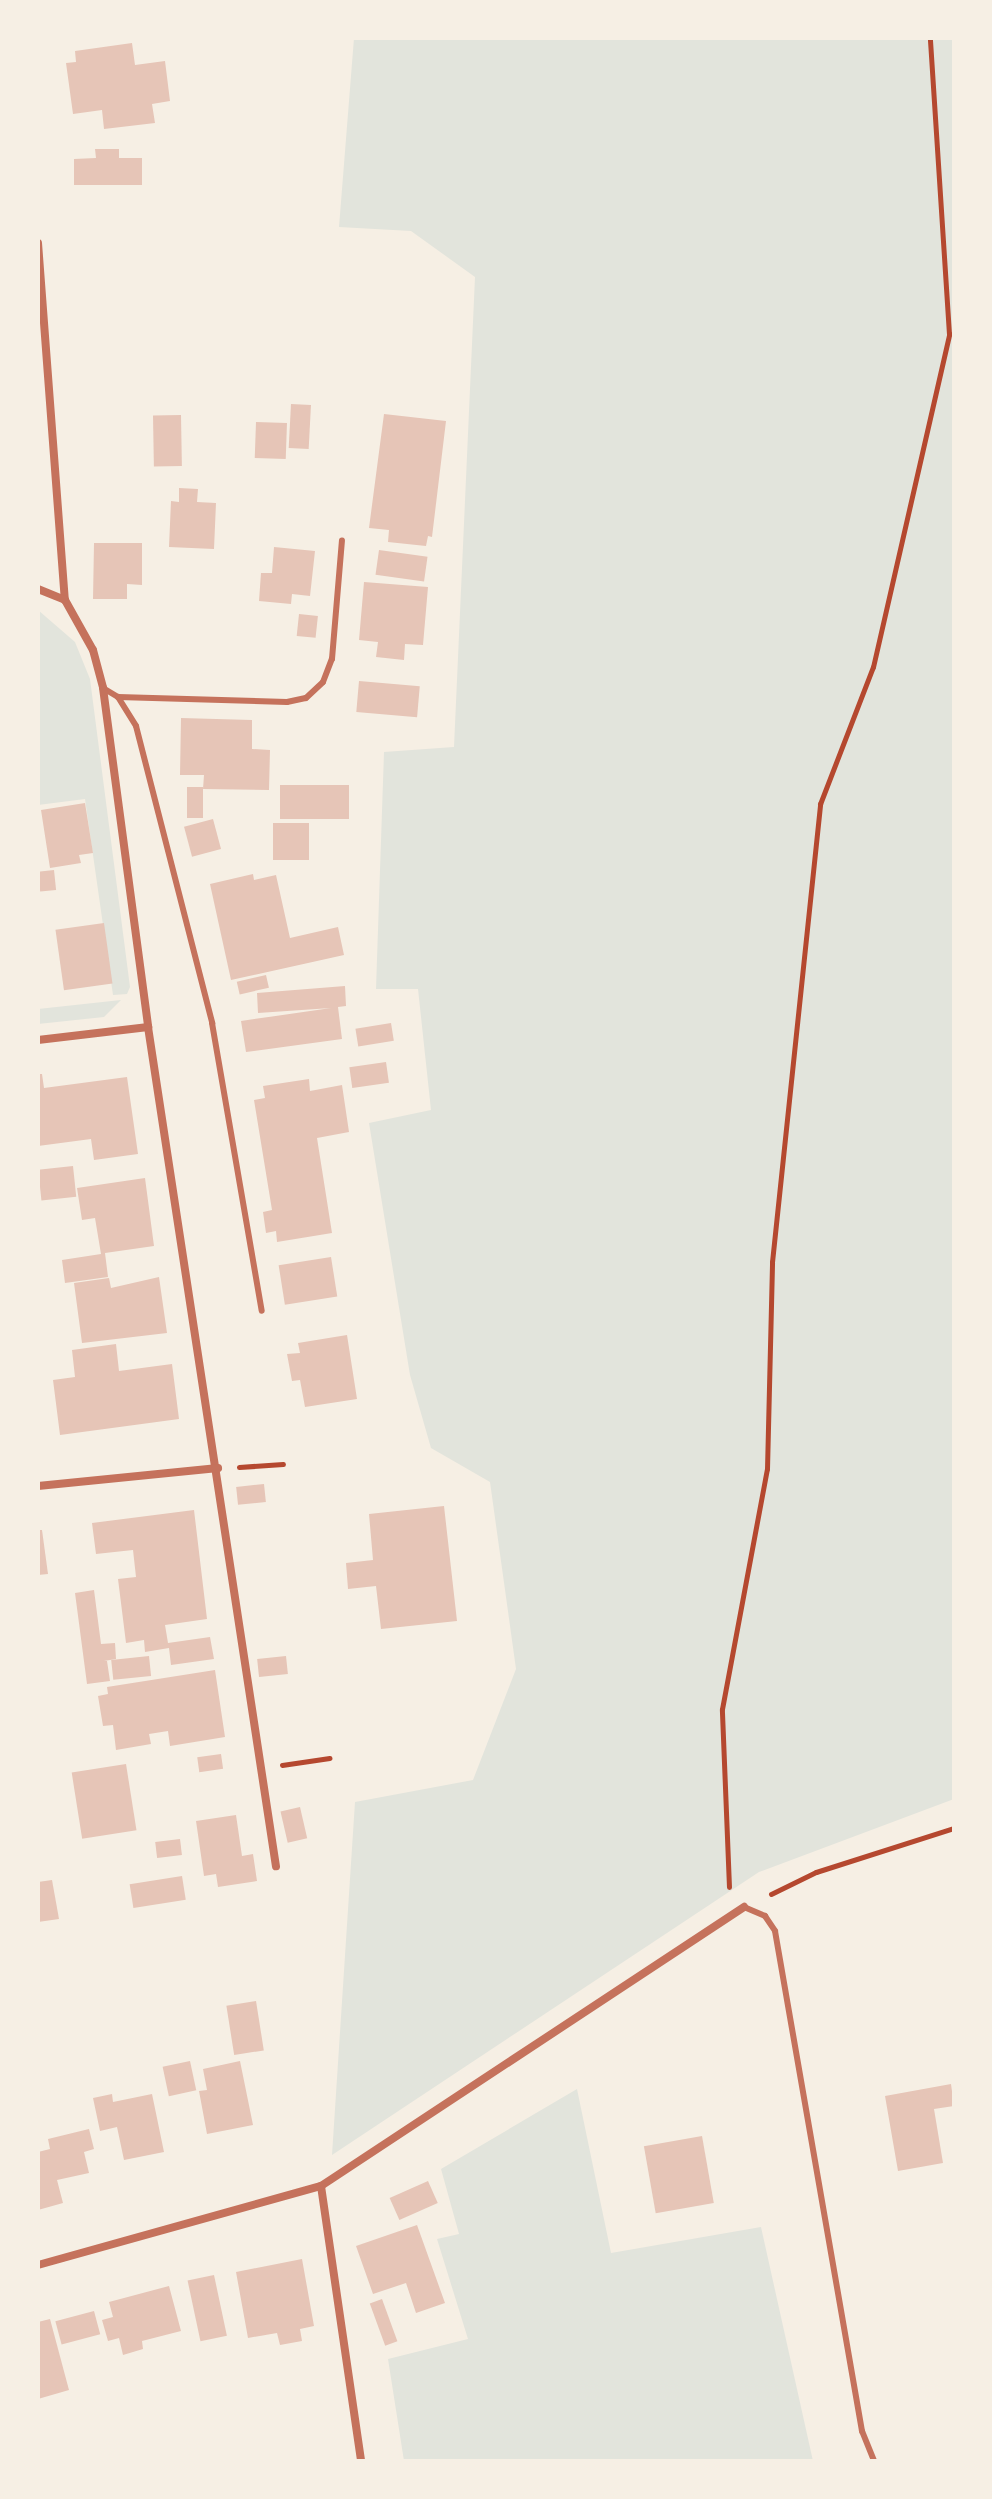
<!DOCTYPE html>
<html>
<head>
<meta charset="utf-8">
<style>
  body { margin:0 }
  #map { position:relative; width:992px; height:2499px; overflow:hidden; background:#f6efe4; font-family:"Libre Baskerville",serif }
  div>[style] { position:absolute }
  .green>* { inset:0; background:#e2e4dc }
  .building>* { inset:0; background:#e6c5b7; transform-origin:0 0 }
  .path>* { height:5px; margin:-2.5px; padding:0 2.5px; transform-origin:2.5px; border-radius:2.5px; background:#b5482f }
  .service>* { height:6px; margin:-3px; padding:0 3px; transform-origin:3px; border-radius:3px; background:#c5725c }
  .minor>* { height:8px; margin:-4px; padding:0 4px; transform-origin:4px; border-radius:4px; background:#c5725c }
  span { translate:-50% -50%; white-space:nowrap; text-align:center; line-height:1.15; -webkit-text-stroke:8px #f6efe4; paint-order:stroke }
  .frame { position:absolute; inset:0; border:40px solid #f6efe4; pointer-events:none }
</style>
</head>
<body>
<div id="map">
  <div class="green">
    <div style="clip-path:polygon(354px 38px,954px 38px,954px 1799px,759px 1872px,332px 2155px,355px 1802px,473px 1780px,516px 1669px,490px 1482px,431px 1448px,410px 1375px,369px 1123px,431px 1110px,418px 989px,376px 989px,384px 752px,454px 747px,475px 277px,411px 231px,339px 227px)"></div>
    <div style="clip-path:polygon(38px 610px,75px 642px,90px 679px,130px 987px,127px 994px,113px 995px,85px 799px,38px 805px)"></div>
    <div style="clip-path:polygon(121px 1000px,104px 1017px,38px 1024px,38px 1009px)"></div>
    <div style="clip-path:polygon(577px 2089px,611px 2253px,761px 2227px,813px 2461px,404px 2461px,388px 2359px,468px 2339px,437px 2239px,459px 2234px,441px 2169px)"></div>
  </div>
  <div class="building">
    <div style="clip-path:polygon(132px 43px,135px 65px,165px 61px,170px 101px,152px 104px,155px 123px,104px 129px,102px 110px,73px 114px,66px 63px,76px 62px,75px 51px)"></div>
    <div style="clip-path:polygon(95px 149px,119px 149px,119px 158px,142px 158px,142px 185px,74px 185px,74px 159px,96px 158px)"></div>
    <div style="left:291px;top:404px;width:20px;height:44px;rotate:3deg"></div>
    <div style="clip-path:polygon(384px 414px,446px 421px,432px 537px,428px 536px,426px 546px,388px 542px,389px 530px,369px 528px)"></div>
    <div style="left:181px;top:415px;width:51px;height:28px;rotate:89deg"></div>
    <div style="left:256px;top:422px;width:31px;height:36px;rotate:2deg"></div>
    <div style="clip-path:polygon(179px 488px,198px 489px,197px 502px,216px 503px,214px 549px,169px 547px,171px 501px,179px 502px)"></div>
    <div style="clip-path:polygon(94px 543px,142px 543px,142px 585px,127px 584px,127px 599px,93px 599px)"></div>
    <div style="clip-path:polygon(274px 547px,315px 551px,310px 596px,292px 594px,291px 604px,259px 601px,261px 573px,272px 573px)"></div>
    <div style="left:379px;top:550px;width:49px;height:25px;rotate:8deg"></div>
    <div style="clip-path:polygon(364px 582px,428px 587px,423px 645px,405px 644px,404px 660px,376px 657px,378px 642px,359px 640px)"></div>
    <div style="left:299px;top:614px;width:19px;height:22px;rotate:6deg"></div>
    <div style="left:359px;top:681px;width:61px;height:31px;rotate:5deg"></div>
    <div style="clip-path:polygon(181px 718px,252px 720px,252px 749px,270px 750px,269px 790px,203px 789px,204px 775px,180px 775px)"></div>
    <div style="left:280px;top:785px;width:69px;height:34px"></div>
    <div style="left:187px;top:787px;width:16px;height:31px"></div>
    <div style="clip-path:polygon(85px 803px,93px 853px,79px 855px,81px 863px,50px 868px,41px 810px)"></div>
    <div style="left:213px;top:819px;width:31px;height:30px;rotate:75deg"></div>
    <div style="left:273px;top:823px;width:36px;height:37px"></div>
    <div style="left:54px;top:870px;width:20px;height:16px;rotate:84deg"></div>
    <div style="clip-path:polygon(253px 874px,254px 880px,276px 875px,290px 938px,338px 927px,344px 955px,231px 980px,210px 884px)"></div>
    <div style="left:104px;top:923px;width:61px;height:49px;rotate:82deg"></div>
    <div style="left:266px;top:975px;width:13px;height:30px;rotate:77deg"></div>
    <div style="clip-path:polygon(345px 986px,346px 1006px,338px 1007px,342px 1039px,246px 1052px,241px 1021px,331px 1008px,258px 1013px,257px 993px)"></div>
    <div style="left:391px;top:1023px;width:18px;height:36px;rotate:81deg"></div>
    <div style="left:386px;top:1062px;width:21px;height:37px;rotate:82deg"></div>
    <div style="clip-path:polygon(38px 1074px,42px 1074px,44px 1088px,127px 1077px,138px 1154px,94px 1160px,91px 1139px,38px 1146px)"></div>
    <div style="clip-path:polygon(309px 1079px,310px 1091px,342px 1085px,349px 1132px,317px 1138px,332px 1233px,277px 1242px,276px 1231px,266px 1233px,263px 1212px,272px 1210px,254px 1100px,265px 1098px,263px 1086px)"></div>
    <div style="left:73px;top:1166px;width:31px;height:35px;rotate:84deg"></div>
    <div style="clip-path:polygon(145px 1178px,154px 1246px,105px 1253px,108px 1277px,65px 1283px,62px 1260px,101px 1254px,95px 1218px,82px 1220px,77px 1188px)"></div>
    <div style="left:331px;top:1257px;width:40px;height:53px;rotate:81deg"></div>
    <div style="clip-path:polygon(159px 1277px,167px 1333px,82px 1343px,74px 1283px,109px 1278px,111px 1288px)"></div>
    <div style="clip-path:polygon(347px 1335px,357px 1399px,305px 1407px,300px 1380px,292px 1381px,287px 1354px,300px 1353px,298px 1343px)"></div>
    <div style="clip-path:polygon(116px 1344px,119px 1371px,172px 1364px,179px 1419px,60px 1435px,53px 1380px,75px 1377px,72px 1350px)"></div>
    <div style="left:264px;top:1484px;width:18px;height:28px;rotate:84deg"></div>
    <div style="clip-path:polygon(444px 1506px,457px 1621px,381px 1629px,376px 1586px,348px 1589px,346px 1563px,373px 1560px,369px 1514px)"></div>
    <div style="clip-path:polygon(194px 1510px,207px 1619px,165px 1625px,168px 1643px,210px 1637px,214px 1659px,171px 1665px,169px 1648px,145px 1652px,144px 1640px,126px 1643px,118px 1579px,136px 1577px,133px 1550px,96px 1554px,92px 1523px)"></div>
    <div style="clip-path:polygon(38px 1530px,42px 1530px,48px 1574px,38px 1575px)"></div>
    <div style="clip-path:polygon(94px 1590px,101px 1644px,115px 1643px,116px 1659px,104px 1661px,107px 1661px,110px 1681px,87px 1684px,75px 1593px)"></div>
    <div style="left:149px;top:1656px;width:20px;height:38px;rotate:84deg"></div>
    <div style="left:286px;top:1656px;width:18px;height:29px;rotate:84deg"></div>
    <div style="clip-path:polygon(215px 1670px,225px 1737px,170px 1746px,168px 1731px,149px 1734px,151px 1744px,116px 1750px,113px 1725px,103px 1726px,98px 1696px,108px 1694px,107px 1687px)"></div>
    <div style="left:221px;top:1754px;width:15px;height:24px;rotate:82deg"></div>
    <div style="left:126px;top:1764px;width:67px;height:55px;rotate:81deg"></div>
    <div style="left:300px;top:1807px;width:32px;height:20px;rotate:77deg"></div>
    <div style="clip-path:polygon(236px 1815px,242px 1856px,253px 1854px,257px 1881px,218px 1887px,216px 1874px,204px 1876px,196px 1821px)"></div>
    <div style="left:180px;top:1839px;width:16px;height:25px;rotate:83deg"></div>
    <div style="left:182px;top:1876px;width:24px;height:53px;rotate:81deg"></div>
    <div style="clip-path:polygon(52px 1880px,59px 1919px,38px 1922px,38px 1882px)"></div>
    <div style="left:256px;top:2001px;width:50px;height:30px;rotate:81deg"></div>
    <div style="left:190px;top:2061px;width:30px;height:28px;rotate:78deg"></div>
    <div style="clip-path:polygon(240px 2061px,253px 2125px,207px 2134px,199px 2091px,207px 2090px,203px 2069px)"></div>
    <div style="clip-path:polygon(951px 2084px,954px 2106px,934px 2109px,943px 2163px,898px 2171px,885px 2096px)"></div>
    <div style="clip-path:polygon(112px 2094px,113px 2102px,152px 2094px,164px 2152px,124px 2160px,117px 2127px,100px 2131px,93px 2098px)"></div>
    <div style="clip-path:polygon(89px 2129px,94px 2149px,84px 2152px,89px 2173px,57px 2180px,63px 2203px,38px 2210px,38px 2152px,50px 2149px,48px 2139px)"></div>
    <div style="left:702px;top:2136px;width:68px;height:59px;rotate:80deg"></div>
    <div style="left:428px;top:2181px;width:24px;height:42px;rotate:66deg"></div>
    <div style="clip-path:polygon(417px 2225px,445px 2303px,416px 2313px,406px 2283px,373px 2294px,356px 2246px)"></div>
    <div style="clip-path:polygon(302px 2259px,314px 2326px,300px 2329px,302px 2341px,280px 2345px,277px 2333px,248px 2338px,236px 2272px)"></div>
    <div style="left:214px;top:2275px;width:62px;height:27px;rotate:78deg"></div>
    <div style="clip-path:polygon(169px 2286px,181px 2331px,142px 2341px,143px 2349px,123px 2355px,119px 2338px,108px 2341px,102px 2320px,113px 2317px,109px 2302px)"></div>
    <div style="left:382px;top:2299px;width:45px;height:13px;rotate:70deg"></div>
    <div style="left:94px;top:2311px;width:24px;height:40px;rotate:75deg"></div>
    <div style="clip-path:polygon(50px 2319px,69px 2390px,38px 2399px,38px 2322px)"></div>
  </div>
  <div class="path">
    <div style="left:239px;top:1467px;width:44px;rotate:-3.9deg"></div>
    <div style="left:282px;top:1765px;width:48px;rotate:-8.5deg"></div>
    <div style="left:729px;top:1887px;width:178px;rotate:-92.3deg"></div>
    <div style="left:722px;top:1709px;width:244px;rotate:-79.4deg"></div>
    <div style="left:767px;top:1469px;width:207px;rotate:-88.6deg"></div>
    <div style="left:772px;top:1262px;width:461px;rotate:-84deg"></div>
    <div style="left:820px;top:804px;width:147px;rotate:-68.9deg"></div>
    <div style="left:873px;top:667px;width:342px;rotate:-77.1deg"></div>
    <div style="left:949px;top:334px;width:297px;rotate:-93.7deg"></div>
    <div style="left:771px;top:1894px;width:50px;rotate:-26.1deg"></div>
    <div style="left:816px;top:1872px;width:145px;rotate:-17.7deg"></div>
  </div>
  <div class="service">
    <div style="left:103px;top:688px;width:17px;rotate:31deg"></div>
    <div style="left:118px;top:697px;width:34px;rotate:58deg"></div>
    <div style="left:136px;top:726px;width:307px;rotate:75.6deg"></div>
    <div style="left:212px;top:1023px;width:292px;rotate:80.2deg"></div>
    <div style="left:118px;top:697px;width:169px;rotate:1.7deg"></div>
    <div style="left:287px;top:702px;width:19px;rotate:-12deg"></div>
    <div style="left:306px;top:698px;width:23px;rotate:-43deg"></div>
    <div style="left:323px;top:682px;width:25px;rotate:-69deg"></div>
    <div style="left:332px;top:659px;width:119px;rotate:-85.2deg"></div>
    <div style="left:744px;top:1907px;width:23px;rotate:23deg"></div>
    <div style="left:765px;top:1916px;width:18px;rotate:56deg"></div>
    <div style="left:775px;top:1931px;width:508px;rotate:80.13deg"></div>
    <div style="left:862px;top:2431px;width:32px;rotate:68deg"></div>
  </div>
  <div class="minor">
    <div style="left:38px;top:243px;width:358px;rotate:85.7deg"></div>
    <div style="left:65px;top:600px;width:57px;rotate:60.8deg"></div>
    <div style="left:93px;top:650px;width:39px;rotate:75deg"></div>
    <div style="left:103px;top:688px;width:342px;rotate:82.4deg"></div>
    <div style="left:148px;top:1027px;width:849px;rotate:81.33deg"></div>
    <div style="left:38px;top:589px;width:29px;rotate:22deg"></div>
    <div style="left:38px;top:1040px;width:111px;rotate:-6.7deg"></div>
    <div style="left:38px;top:1486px;width:181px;rotate:-5.7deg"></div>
    <div style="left:321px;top:2186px;width:278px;rotate:81.7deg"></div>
    <div style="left:38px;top:2265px;width:294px;rotate:-15.6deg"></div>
    <div style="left:321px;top:2186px;width:507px;rotate:-33.41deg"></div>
  </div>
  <div class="frame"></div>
</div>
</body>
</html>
